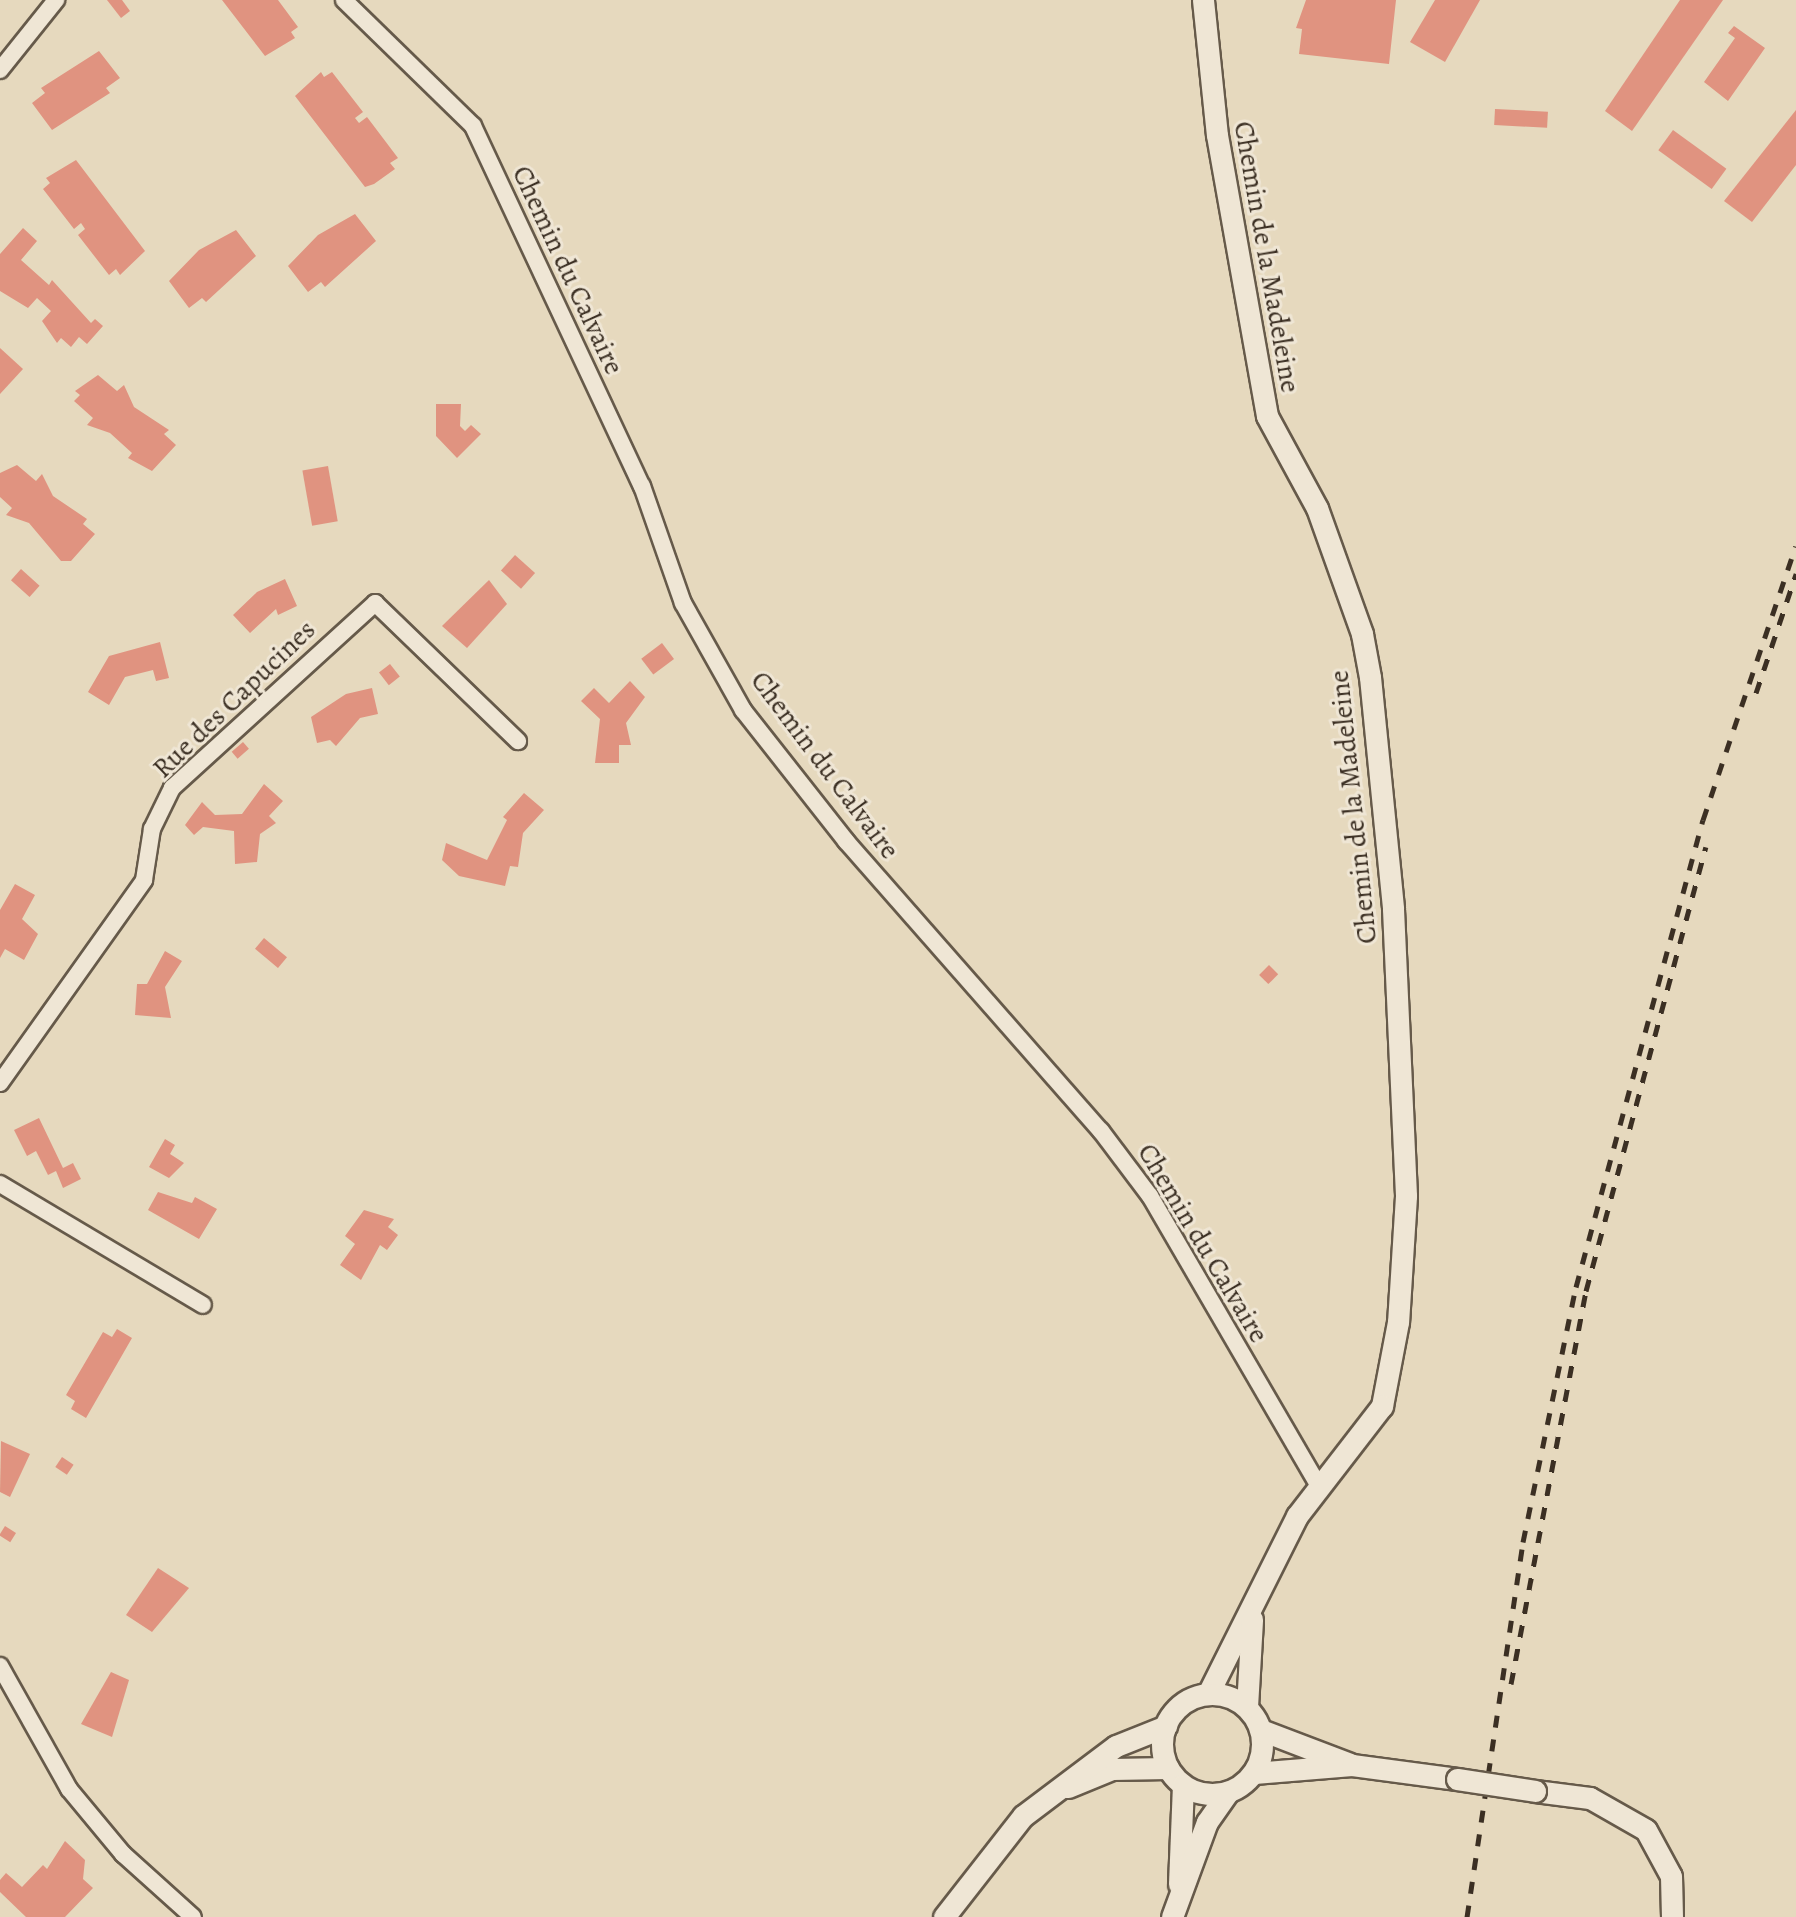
<!DOCTYPE html>
<html>
<head>
<meta charset="utf-8">
<style>
  body { margin:0 }
  #map { position:relative; width:1796px; height:1917px; overflow:hidden; background:#e6d9be; font-family:Alegreya,serif }
  div>[style] { position:absolute }
  .building>* { inset:0; background:#e09380; transform-origin:0 0 }
  .roads { filter:drop-shadow(2px 0 #665a4a) drop-shadow(-2px 0 #665a4a) drop-shadow(0 2px #665a4a) drop-shadow(0 -2px #665a4a) }
  .minor>* { height:16px; margin:-8px; padding:0 8px; transform-origin:8px; border-radius:8px; background:#efe6d5 }
  .tertiary>* { height:21px; margin:-10.5px; padding:0 10.5px; transform-origin:10.5px; border-radius:10.5px; background:#efe6d5 }
  .tertiary>.ring { margin:-10.5px; padding:0; box-sizing:content-box; background:none; border:21px solid #efe6d5; border-radius:50% }
  .rail>* { height:5px; margin-top:-2.5px; transform-origin:0; background:repeating-linear-gradient(90deg,#3b2f23 0 12px,transparent 0 24px) }
  .bridges { filter:drop-shadow(2px 0 #665a4a) drop-shadow(-2px 0 #665a4a) drop-shadow(0 2px #665a4a) drop-shadow(0 -2px #665a4a) }
  .tertiary-bridge>* { height:21px; margin:-10.5px; padding:0 10.5px; transform-origin:10.5px; border-radius:10.5px; background:#efe6d5 }
  span { translate:-50% -50%; white-space:nowrap; text-align:center; line-height:1.15; -webkit-text-stroke:6px #efe6d5; paint-order:stroke }
  .street-label { font-size:28px; color:#3b2f23 }
</style>
</head>
<body>
<div id="map">
  <div class="building">
    <div style="clip-path:polygon(107px 0,122px 0,130px 11px,121px 18px)"></div>
    <div style="clip-path:polygon(222px 0,278px 0,298px 27px,291px 32px,295px 38px,265px 56px)"></div>
    <div style="clip-path:polygon(1306px 0,1396px 0,1389px 64px,1299px 54px,1302px 29px,1296px 28px)"></div>
    <div style="clip-path:polygon(1435px 0,1480px 0,1445px 62px,1410px 42px)"></div>
    <div style="clip-path:polygon(1680px 0,1723px 0,1632px 131px,1605px 111px)"></div>
    <div style="clip-path:polygon(1734px 26px,1765px 48px,1728px 101px,1704px 82px,1735px 38px,1728px 33px)"></div>
    <div style="clip-path:polygon(99px 51px,120px 78px,106px 88px,110px 93px,52px 130px,32px 103px,45px 93px,41px 88px)"></div>
    <div style="clip-path:polygon(321px 72px,324px 77px,332px 72px,363px 112px,355px 118px,359px 123px,367px 117px,398px 158px,390px 163px,395px 169px,374px 184px,365px 187px,295px 96px)"></div>
    <div style="left:1495px;top:109px;width:53px;height:16px;rotate:3deg"></div>
    <div style="clip-path:polygon(1796px 110px,1796px 165px,1752px 222px,1724px 201px)"></div>
    <div style="left:1673px;top:130px;width:66px;height:25px;rotate:36deg"></div>
    <div style="clip-path:polygon(76px 160px,145px 251px,120px 275px,116px 269px,109px 275px,78px 235px,85px 229px,81px 223px,74px 229px,43px 189px,50px 183px,46px 178px)"></div>
    <div style="clip-path:polygon(355px 214px,376px 241px,325px 287px,321px 282px,308px 292px,288px 266px,318px 235px)"></div>
    <div style="clip-path:polygon(23px 228px,37px 241px,21px 260px,49px 285px,52px 280px,91px 323px,95px 319px,103px 326px,87px 344px,79px 337px,71px 347px,61px 338px,57px 343px,42px 321px,51px 311px,37px 298px,28px 308px,0 291px,0 254px)"></div>
    <div style="clip-path:polygon(236px 230px,256px 256px,206px 302px,202px 298px,189px 308px,169px 281px,199px 250px)"></div>
    <div style="clip-path:polygon(0 348px,23px 369px,0 394px)"></div>
    <div style="clip-path:polygon(98px 375px,117px 391px,124px 385px,134px 407px,169px 430px,164px 434px,176px 445px,152px 471px,128px 458px,132px 453px,110px 433px,87px 425px,93px 418px,74px 401px,80px 395px,75px 391px)"></div>
    <div style="clip-path:polygon(436px 404px,461px 404px,460px 426px,465px 431px,471px 425px,481px 434px,457px 458px,436px 436px)"></div>
    <div style="clip-path:polygon(17px 465px,36px 481px,42px 474px,53px 496px,87px 519px,83px 524px,95px 534px,71px 561px,61px 561px,29px 523px,6px 515px,12px 508px,0 497px,0 473px)"></div>
    <div style="left:328px;top:466px;width:56px;height:26px;rotate:80deg"></div>
    <div style="left:515px;top:555px;width:27px;height:21px;rotate:42deg"></div>
    <div style="left:21px;top:569px;width:25px;height:15px;rotate:42deg"></div>
    <div style="clip-path:polygon(285px 579px,297px 606px,278px 615px,276px 609px,250px 633px,233px 615px,257px 592px)"></div>
    <div style="clip-path:polygon(489px 580px,507px 604px,467px 648px,442px 626px)"></div>
    <div style="clip-path:polygon(160px 642px,169px 678px,156px 681px,153px 670px,125px 677px,109px 705px,88px 692px,109px 656px)"></div>
    <div style="left:662px;top:643px;width:20px;height:26px;rotate:53deg"></div>
    <div style="left:390px;top:664px;width:16px;height:14px;rotate:52deg"></div>
    <div style="clip-path:polygon(630px 681px,645px 697px,626px 723px,631px 745px,619px 745px,619px 763px,595px 763px,600px 719px,581px 701px,594px 688px,609px 703px)"></div>
    <div style="clip-path:polygon(372px 688px,378px 714px,360px 718px,336px 746px,330px 740px,317px 743px,311px 717px,346px 694px)"></div>
    <div style="left:243px;top:742px;width:9px;height:15px;rotate:49deg"></div>
    <div style="clip-path:polygon(264px 784px,283px 801px,269px 816px,276px 823px,260px 834px,257px 862px,235px 864px,234px 831px,203px 827px,194px 835px,185px 825px,202px 802px,215px 815px,242px 814px)"></div>
    <div style="clip-path:polygon(524px 793px,544px 810px,523px 833px,518px 867px,510px 866px,505px 886px,459px 876px,442px 860px,446px 843px,487px 860px,507px 820px,503px 817px)"></div>
    <div style="clip-path:polygon(15px 884px,35px 895px,22px 919px,38px 934px,24px 960px,5px 949px,0 958px,0 910px)"></div>
    <div style="left:264px;top:938px;width:30px;height:14px;rotate:40deg"></div>
    <div style="clip-path:polygon(165px 951px,182px 961px,165px 987px,171px 1018px,135px 1015px,137px 984px,147px 984px)"></div>
    <div style="left:1269px;top:965px;width:13px;height:14px;rotate:45deg"></div>
    <div style="clip-path:polygon(39px 1118px,63px 1168px,73px 1163px,81px 1179px,63px 1188px,56px 1171px,48px 1175px,36px 1151px,27px 1156px,14px 1130px)"></div>
    <div style="clip-path:polygon(165px 1139px,175px 1145px,170px 1154px,184px 1163px,169px 1178px,149px 1167px)"></div>
    <div style="clip-path:polygon(158px 1192px,192px 1203px,195px 1197px,217px 1209px,199px 1239px,148px 1210px)"></div>
    <div style="clip-path:polygon(364px 1210px,394px 1219px,388px 1227px,398px 1235px,387px 1250px,380px 1245px,361px 1280px,340px 1265px,355px 1244px,345px 1236px)"></div>
    <div style="clip-path:polygon(117px 1329px,132px 1338px,86px 1418px,71px 1409px,75px 1401px,66px 1395px,103px 1332px,112px 1337px)"></div>
    <div style="clip-path:polygon(1px 1441px,30px 1454px,10px 1497px,0 1492px)"></div>
    <div style="left:62px;top:1457px;width:14px;height:12px;rotate:34deg"></div>
    <div style="left:5px;top:1526px;width:13px;height:11px;rotate:32deg"></div>
    <div style="clip-path:polygon(158px 1568px,189px 1588px,152px 1632px,126px 1615px)"></div>
    <div style="clip-path:polygon(111px 1672px,129px 1680px,112px 1737px,81px 1724px)"></div>
    <div style="clip-path:polygon(65px 1841px,85px 1860px,83px 1879px,93px 1888px,65px 1917px,26px 1917px,0 1892px,0 1880px,6px 1873px,22px 1887px,43px 1865px,47px 1869px)"></div>
  </div>
  <div class="roads">
    <div class="minor">
      <div style="left:344px;top:0;width:180px;rotate:44.3deg"></div>
      <div style="left:473px;top:126px;width:398px;rotate:64.9deg"></div>
      <div style="left:642px;top:486px;width:124px;rotate:70.7deg"></div>
      <div style="left:683px;top:603px;width:123px;rotate:60.7deg"></div>
      <div style="left:743px;top:710px;width:167px;rotate:51.8deg"></div>
      <div style="left:846px;top:841px;width:386px;rotate:48.7deg"></div>
      <div style="left:1101px;top:1131px;width:81px;rotate:53deg"></div>
      <div style="left:1150px;top:1196px;width:334px;rotate:59.8deg"></div>
      <div style="left:0;top:70px;width:90px;rotate:-51.3deg"></div>
      <div style="left:0;top:1083px;width:249px;rotate:-54.6deg"></div>
      <div style="left:144px;top:880px;width:52px;rotate:-81.1deg"></div>
      <div style="left:152px;top:829px;width:46px;rotate:-64deg"></div>
      <div style="left:172px;top:788px;width:275px;rotate:-42.3deg"></div>
      <div style="left:375px;top:603px;width:199px;rotate:44deg"></div>
      <div style="left:0;top:1184px;width:236px;rotate:30.8deg"></div>
      <div style="left:0;top:1666px;width:141px;rotate:60.7deg"></div>
      <div style="left:69px;top:1789px;width:85px;rotate:50.3deg"></div>
      <div style="left:123px;top:1854px;width:94px;rotate:42deg"></div>
    </div>
    <div class="tertiary">
      <div style="left:1203px;top:0;width:136px;rotate:84.1deg"></div>
      <div style="left:1217px;top:135px;width:285px;rotate:79.9deg"></div>
      <div style="left:1267px;top:416px;width:105px;rotate:61.5deg"></div>
      <div style="left:1317px;top:508px;width:134px;rotate:70.3deg"></div>
      <div style="left:1362px;top:634px;width:44px;rotate:79.5deg"></div>
      <div style="left:1370px;top:677px;width:233px;rotate:84.3deg"></div>
      <div style="left:1393px;top:909px;width:287px;rotate:87.4deg"></div>
      <div style="left:1406px;top:1196px;width:126px;rotate:93.6deg"></div>
      <div style="left:1398px;top:1322px;width:86px;rotate:100.8deg"></div>
      <div style="left:1382px;top:1406px;width:139px;rotate:127.7deg"></div>
      <div style="left:1297px;top:1516px;width:199px;rotate:116.6deg"></div>
      <div class="ring" style="left:1162px;top:1694px;width:79px;height:79px"></div>
      <div style="left:1247px;top:1707px;width:88px;rotate:-86.7deg"></div>
      <div style="left:1261px;top:1730px;width:95px;rotate:20.9deg"></div>
      <div style="left:1254px;top:1773px;width:98px;rotate:-4.7deg"></div>
      <div style="left:1352px;top:1765px;width:106px;rotate:7.6deg"></div>
      <div style="left:1068px;top:1787px;width:48px;rotate:-22.2deg"></div>
      <div style="left:1112px;top:1769px;width:56px;rotate:-1deg"></div>
      <div style="left:1535px;top:1791px;width:55px;rotate:7.3deg"></div>
      <div style="left:1590px;top:1798px;width:64px;rotate:29.7deg"></div>
      <div style="left:1646px;top:1830px;width:52px;rotate:61.5deg"></div>
      <div style="left:1671px;top:1876px;width:41px;rotate:88.6deg"></div>
      <div style="left:1179px;top:1884px;width:99px;rotate:-87.7deg"></div>
      <div style="left:944px;top:1917px;width:128px;rotate:-52deg"></div>
      <div style="left:1023px;top:1816px;width:116px;rotate:-37deg"></div>
      <div style="left:1116px;top:1746px;width:54px;rotate:-21.8deg"></div>
      <div style="left:1172px;top:1917px;width:101px;rotate:-69.8deg"></div>
      <div style="left:1207px;top:1822px;width:37px;rotate:-55deg"></div>
    </div>
  </div>
  <div class="rail">
    <div style="left:1756px;top:693px;width:126px;rotate:-71.4deg"></div>
    <div style="left:1511px;top:1684px;width:400px;rotate:-79.2deg"></div>
    <div style="left:1586px;top:1291px;width:460px;rotate:-74.9deg"></div>
    <div style="left:1467px;top:1917px;width:379px;rotate:-81.5deg"></div>
    <div style="left:1523px;top:1542px;width:260px;rotate:-78.3deg"></div>
    <div style="left:1576px;top:1287px;width:484px;rotate:-74.8deg"></div>
    <div style="left:1703px;top:820px;width:289px;rotate:-71.3deg"></div>
  </div>
  <div class="bridges">
    <div class="tertiary-bridge">
      <div style="left:1457px;top:1779px;width:79px;rotate:8.7deg"></div>
    </div>
  </div>
  <div class="street-label">
    <span style="left:1267px;top:257px;rotate:80deg">Chemin de la Madeleine</span>
    <span style="left:568px;top:270px;rotate:65deg">Chemin du Calvaire</span>
    <span style="left:234px;top:699px;rotate:-44deg">Rue des Capucines</span>
    <span style="left:825px;top:765px;rotate:53deg">Chemin du Calvaire</span>
    <span style="left:1353px;top:807px;rotate:-96deg">Chemin de la Madeleine</span>
    <span style="left:1203px;top:1243px;rotate:59deg">Chemin du Calvaire</span>
  </div>
</div>
</body>
</html>
